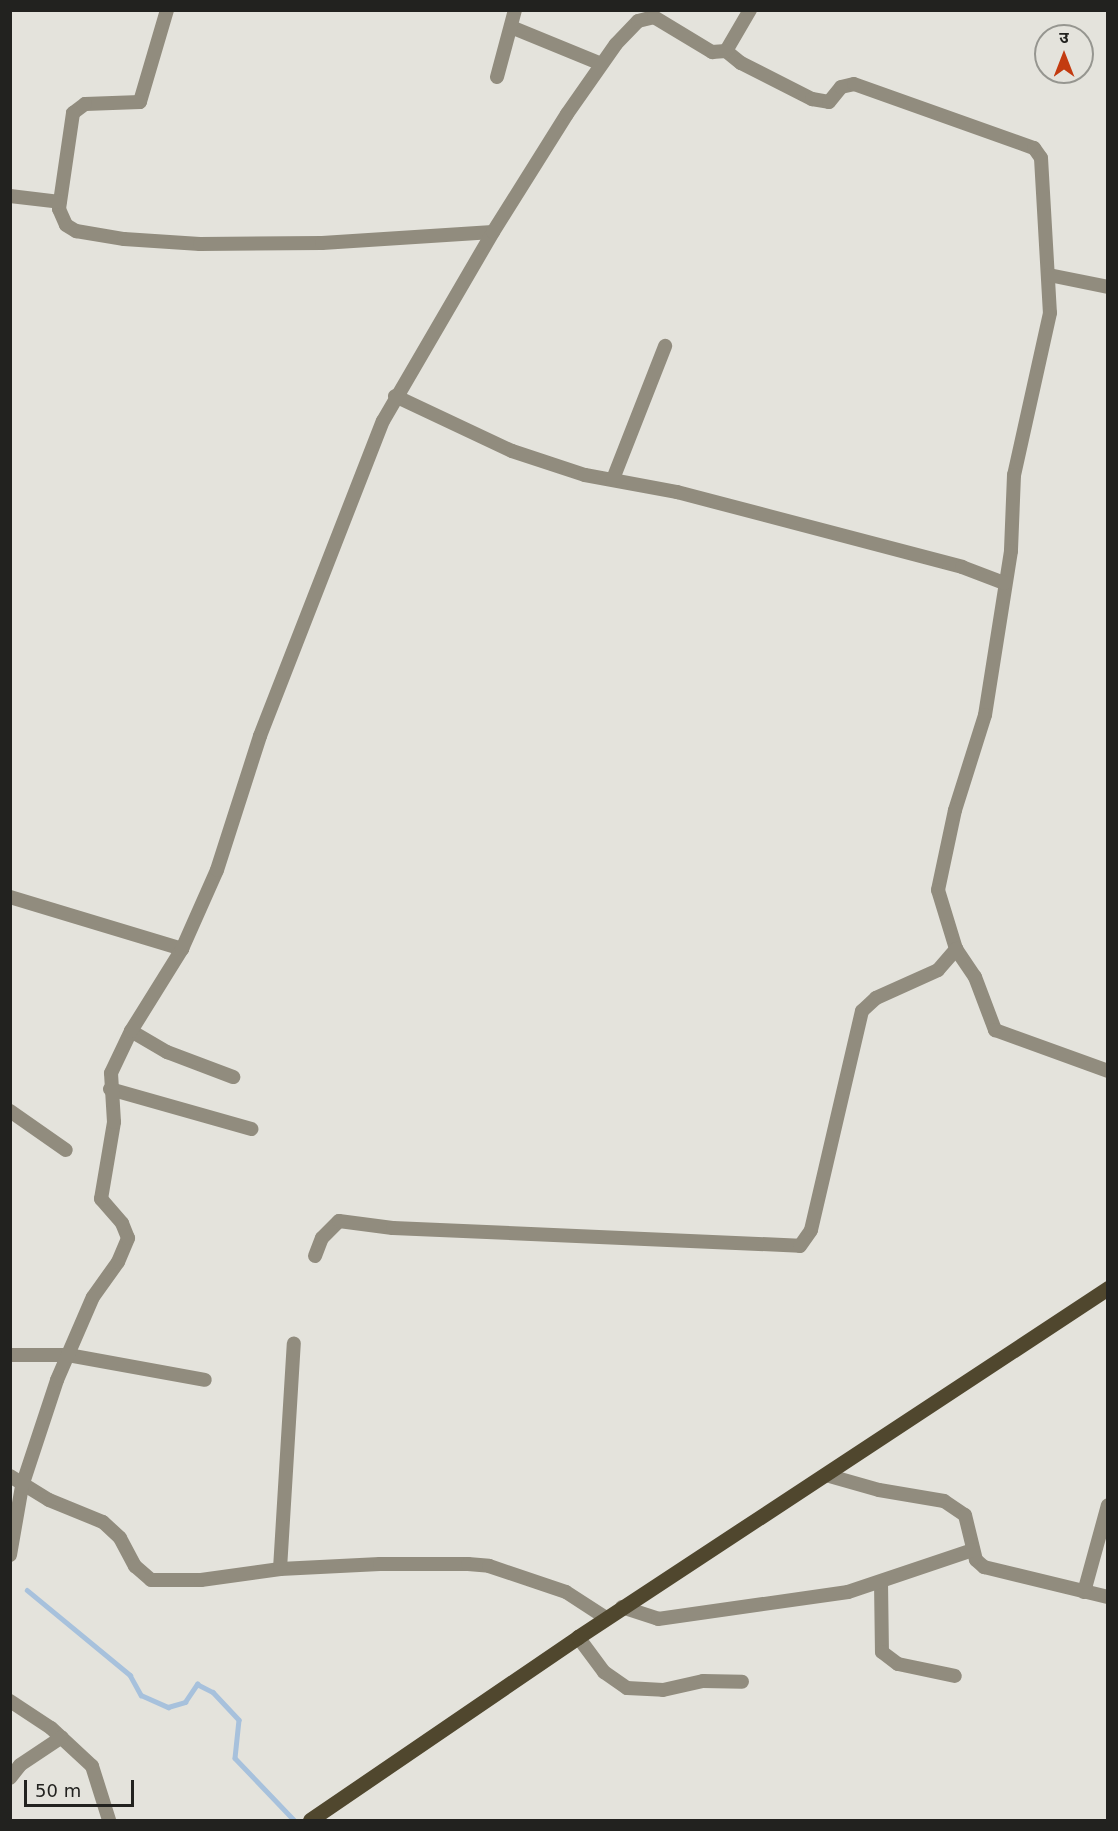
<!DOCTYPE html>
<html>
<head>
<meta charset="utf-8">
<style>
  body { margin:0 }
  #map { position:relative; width:1118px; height:1831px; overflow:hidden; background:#e4e3dc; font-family:"DejaVu Sans","Noto Sans Devanagari",sans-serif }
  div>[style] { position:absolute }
  .stream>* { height:4.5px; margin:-2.25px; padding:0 2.25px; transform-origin:2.25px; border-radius:2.25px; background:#a7c1dc }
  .street>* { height:14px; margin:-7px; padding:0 7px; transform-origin:7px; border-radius:7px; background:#918c7e }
  .primary>* { height:15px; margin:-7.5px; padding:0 7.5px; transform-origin:7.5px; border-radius:7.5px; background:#50472e }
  span { translate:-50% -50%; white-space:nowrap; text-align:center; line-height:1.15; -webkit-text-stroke:4.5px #e4e3dc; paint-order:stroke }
  .frame { position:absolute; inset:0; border:12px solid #22221f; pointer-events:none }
  .north { position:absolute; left:1034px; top:24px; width:60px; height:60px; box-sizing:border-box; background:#e4e3dc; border:2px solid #969690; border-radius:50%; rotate:0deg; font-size:16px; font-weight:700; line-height:24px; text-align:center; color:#22221f }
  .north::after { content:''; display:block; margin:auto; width:21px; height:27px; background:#c33b10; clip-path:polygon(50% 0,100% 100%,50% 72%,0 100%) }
  .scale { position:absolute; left:24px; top:1780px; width:110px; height:27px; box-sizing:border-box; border:3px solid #22221f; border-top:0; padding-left:8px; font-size:18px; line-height:21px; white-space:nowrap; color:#22221f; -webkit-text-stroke:4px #e4e3dc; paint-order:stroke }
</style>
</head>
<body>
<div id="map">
  <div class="stream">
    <div style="left:27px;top:1590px;width:134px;rotate:39.5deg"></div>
    <div style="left:130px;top:1675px;width:23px;rotate:61deg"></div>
    <div style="left:141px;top:1695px;width:30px;rotate:24deg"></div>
    <div style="left:168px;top:1707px;width:18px;rotate:-16deg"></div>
    <div style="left:185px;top:1702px;width:22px;rotate:-56deg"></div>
    <div style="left:197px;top:1684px;width:18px;rotate:27deg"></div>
    <div style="left:213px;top:1692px;width:38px;rotate:47deg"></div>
    <div style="left:239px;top:1720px;width:38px;rotate:96deg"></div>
    <div style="left:235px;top:1758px;width:86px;rotate:46.4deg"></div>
  </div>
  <div class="street">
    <div style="left:167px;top:10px;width:96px;rotate:106.4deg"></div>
    <div style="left:140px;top:102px;width:55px;rotate:177.9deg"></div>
    <div style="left:85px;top:104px;width:15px;rotate:143deg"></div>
    <div style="left:73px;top:113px;width:97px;rotate:98.3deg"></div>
    <div style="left:59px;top:209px;width:17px;rotate:66deg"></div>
    <div style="left:66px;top:225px;width:12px;rotate:31deg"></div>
    <div style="left:76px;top:231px;width:49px;rotate:9.5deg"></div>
    <div style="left:124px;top:239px;width:76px;rotate:3.8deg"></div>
    <div style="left:200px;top:244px;width:122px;rotate:-0.5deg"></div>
    <div style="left:322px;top:243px;width:171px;rotate:-3.7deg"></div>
    <div style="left:511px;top:27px;width:97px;rotate:22.3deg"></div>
    <div style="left:726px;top:51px;width:19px;rotate:39deg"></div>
    <div style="left:741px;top:63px;width:80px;rotate:26.9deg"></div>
    <div style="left:812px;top:99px;width:17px;rotate:10deg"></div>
    <div style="left:829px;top:102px;width:19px;rotate:-51deg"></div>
    <div style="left:841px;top:87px;width:13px;rotate:-13deg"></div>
    <div style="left:854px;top:84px;width:191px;rotate:19.6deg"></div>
    <div style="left:1034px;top:148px;width:12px;rotate:55deg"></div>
    <div style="left:1041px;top:158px;width:155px;rotate:86.7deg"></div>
    <div style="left:1050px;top:313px;width:166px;rotate:102.5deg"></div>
    <div style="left:1014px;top:475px;width:76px;rotate:92.3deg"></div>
    <div style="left:1011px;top:551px;width:166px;rotate:99deg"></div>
    <div style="left:985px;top:715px;width:100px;rotate:107.5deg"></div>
    <div style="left:955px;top:810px;width:82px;rotate:102deg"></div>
    <div style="left:938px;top:890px;width:62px;rotate:73deg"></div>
    <div style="left:956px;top:949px;width:34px;rotate:56deg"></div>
    <div style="left:975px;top:977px;width:57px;rotate:69.3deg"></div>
    <div style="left:995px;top:1030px;width:120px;rotate:19.9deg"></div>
    <div style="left:497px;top:77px;width:69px;rotate:-75deg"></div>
    <div style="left:10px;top:196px;width:50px;rotate:6.8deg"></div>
    <div style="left:1049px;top:275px;width:60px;rotate:11.5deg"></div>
    <div style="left:395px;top:396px;width:129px;rotate:25.2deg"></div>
    <div style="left:512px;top:451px;width:77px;rotate:18.2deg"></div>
    <div style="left:585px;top:475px;width:94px;rotate:10.5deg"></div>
    <div style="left:677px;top:492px;width:295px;rotate:14.7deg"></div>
    <div style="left:962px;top:567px;width:45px;rotate:20.9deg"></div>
    <div style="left:613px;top:479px;width:143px;rotate:-68.6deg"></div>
    <div style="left:10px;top:897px;width:180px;rotate:16.8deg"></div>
    <div style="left:131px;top:1031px;width:42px;rotate:30.3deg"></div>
    <div style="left:167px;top:1052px;width:71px;rotate:20.7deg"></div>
    <div style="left:110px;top:1089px;width:147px;rotate:15.8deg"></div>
    <div style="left:10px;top:1111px;width:68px;rotate:34.9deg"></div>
    <div style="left:315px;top:1256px;width:19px;rotate:-69deg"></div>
    <div style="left:322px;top:1238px;width:24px;rotate:-45deg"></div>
    <div style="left:339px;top:1221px;width:54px;rotate:7.4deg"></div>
    <div style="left:393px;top:1228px;width:407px;rotate:2.5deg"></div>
    <div style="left:800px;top:1246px;width:19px;rotate:-55deg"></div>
    <div style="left:811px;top:1230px;width:225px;rotate:-76.9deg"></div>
    <div style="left:862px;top:1011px;width:19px;rotate:-43deg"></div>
    <div style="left:876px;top:998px;width:68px;rotate:-24.3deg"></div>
    <div style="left:938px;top:970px;width:28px;rotate:-49deg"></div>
    <div style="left:10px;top:1355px;width:58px"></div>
    <div style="left:68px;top:1355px;width:139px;rotate:10.3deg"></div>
    <div style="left:826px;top:1475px;width:55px;rotate:15.8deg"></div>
    <div style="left:879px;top:1490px;width:66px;rotate:9.6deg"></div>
    <div style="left:944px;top:1501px;width:25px;rotate:34deg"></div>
    <div style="left:965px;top:1515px;width:46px;rotate:76.3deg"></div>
    <div style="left:976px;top:1560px;width:11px;rotate:41deg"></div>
    <div style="left:984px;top:1567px;width:128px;rotate:13.6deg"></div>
    <div style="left:10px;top:1476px;width:46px;rotate:31.6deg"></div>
    <div style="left:49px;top:1500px;width:58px;rotate:22.2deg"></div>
    <div style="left:103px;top:1522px;width:23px;rotate:43deg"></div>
    <div style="left:120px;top:1538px;width:32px;rotate:62deg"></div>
    <div style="left:135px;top:1566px;width:21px;rotate:41deg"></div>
    <div style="left:151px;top:1580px;width:50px"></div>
    <div style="left:201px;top:1580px;width:80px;rotate:-7.9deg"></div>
    <div style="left:280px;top:1569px;width:100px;rotate:-2.9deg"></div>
    <div style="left:380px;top:1564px;width:88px"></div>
    <div style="left:468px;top:1564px;width:21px;rotate:5deg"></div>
    <div style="left:489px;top:1566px;width:81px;rotate:18.7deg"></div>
    <div style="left:566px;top:1592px;width:48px;rotate:33deg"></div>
    <div style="left:10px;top:1555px;width:70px;rotate:-80.1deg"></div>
    <div style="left:22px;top:1486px;width:112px;rotate:-71.7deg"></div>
    <div style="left:57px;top:1380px;width:90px;rotate:-66.6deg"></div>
    <div style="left:93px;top:1297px;width:43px;rotate:-54.5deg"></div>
    <div style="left:118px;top:1262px;width:26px;rotate:-67deg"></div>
    <div style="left:128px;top:1238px;width:16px;rotate:-112deg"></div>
    <div style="left:122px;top:1223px;width:32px;rotate:-131deg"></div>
    <div style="left:101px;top:1199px;width:78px;rotate:-80.4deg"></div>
    <div style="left:114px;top:1122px;width:49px;rotate:-93.5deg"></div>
    <div style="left:111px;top:1073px;width:47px;rotate:-64.5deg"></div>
    <div style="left:131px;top:1031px;width:97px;rotate:-58.1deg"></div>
    <div style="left:182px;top:949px;width:86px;rotate:-66.1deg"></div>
    <div style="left:217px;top:870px;width:141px;rotate:-72.2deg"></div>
    <div style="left:260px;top:736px;width:338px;rotate:-68.7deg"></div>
    <div style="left:383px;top:421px;width:219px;rotate:-59.8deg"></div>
    <div style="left:493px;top:232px;width:139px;rotate:-57.9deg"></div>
    <div style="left:567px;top:114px;width:85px;rotate:-55deg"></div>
    <div style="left:616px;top:44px;width:32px;rotate:-46deg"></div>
    <div style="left:638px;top:21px;width:16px;rotate:-14deg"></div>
    <div style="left:654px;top:17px;width:68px;rotate:31.1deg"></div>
    <div style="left:712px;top:52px;width:14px;rotate:-4deg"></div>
    <div style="left:726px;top:51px;width:48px;rotate:-59.7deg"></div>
    <div style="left:280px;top:1569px;width:226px;rotate:-86.5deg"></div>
    <div style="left:881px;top:1582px;width:70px;rotate:89.2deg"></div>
    <div style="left:882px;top:1652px;width:20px;rotate:37deg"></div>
    <div style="left:898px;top:1664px;width:58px;rotate:11.9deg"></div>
    <div style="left:1084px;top:1592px;width:90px;rotate:-74.6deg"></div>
    <div style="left:622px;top:1607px;width:38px;rotate:18deg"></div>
    <div style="left:658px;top:1619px;width:192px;rotate:-8.1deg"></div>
    <div style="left:848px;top:1592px;width:132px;rotate:-18.6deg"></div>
    <div style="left:578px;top:1637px;width:44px;rotate:53.4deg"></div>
    <div style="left:604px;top:1672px;width:28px;rotate:35deg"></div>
    <div style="left:627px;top:1688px;width:36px;rotate:3deg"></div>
    <div style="left:663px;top:1690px;width:41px;rotate:-12.7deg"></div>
    <div style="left:703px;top:1681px;width:39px;rotate:1deg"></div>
    <div style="left:10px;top:1701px;width:49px;rotate:33.4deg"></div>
    <div style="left:51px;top:1728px;width:56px;rotate:42.8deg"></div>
    <div style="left:92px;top:1766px;width:57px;rotate:72.5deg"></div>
    <div style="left:10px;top:1778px;width:16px;rotate:-52deg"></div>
    <div style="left:20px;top:1765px;width:50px;rotate:-33.7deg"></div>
  </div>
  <div class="primary">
    <div style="left:310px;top:1820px;width:325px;rotate:-34.3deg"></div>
    <div style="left:578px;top:1637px;width:635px;rotate:-33.36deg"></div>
  </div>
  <div class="frame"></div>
  <div class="north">उ</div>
  <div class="scale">50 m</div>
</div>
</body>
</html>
